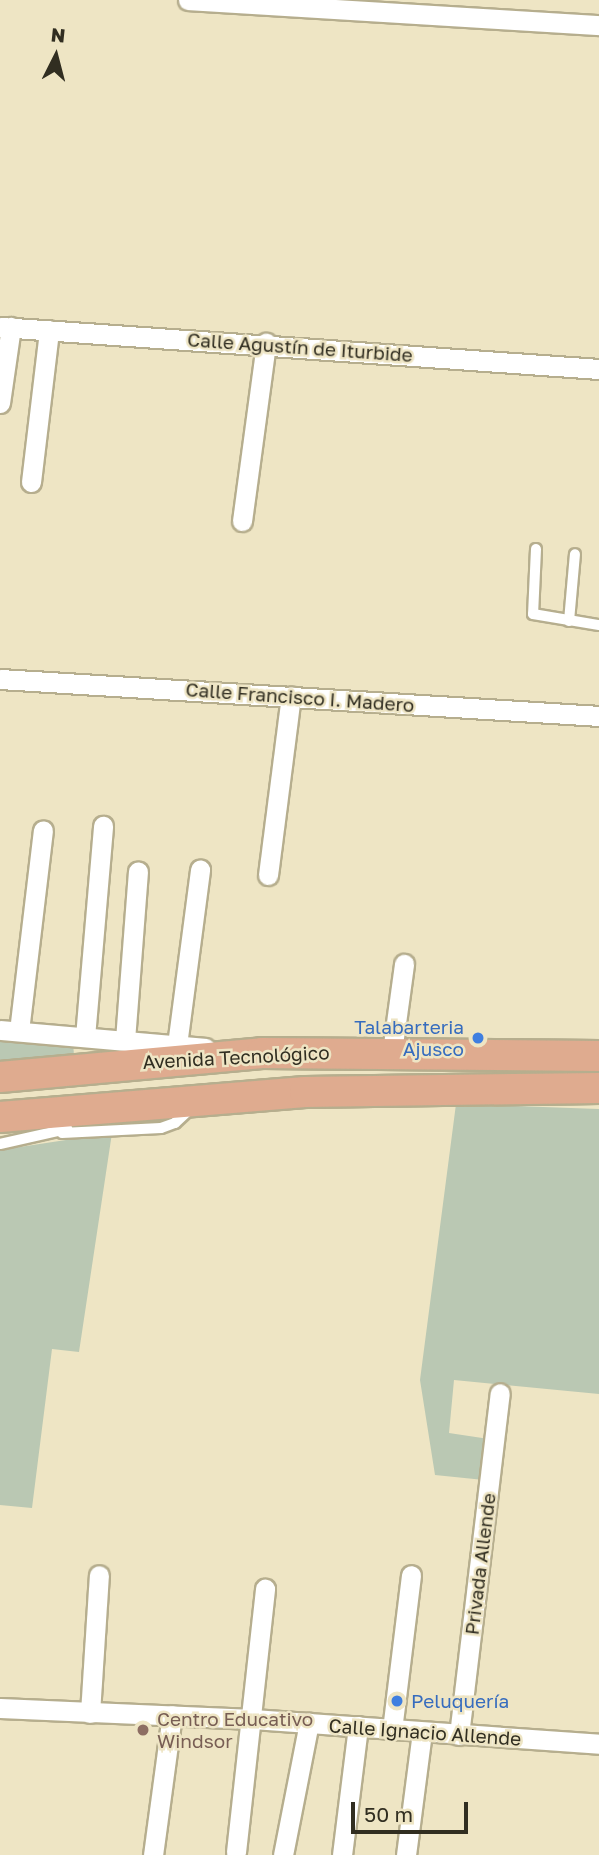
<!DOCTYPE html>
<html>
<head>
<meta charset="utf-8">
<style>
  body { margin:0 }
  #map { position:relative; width:599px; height:1855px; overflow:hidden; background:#eee5c4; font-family:"Golos Text",sans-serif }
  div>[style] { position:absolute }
  .green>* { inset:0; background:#bac8b3 }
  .roads { filter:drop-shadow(2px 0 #b6ae8e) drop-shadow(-2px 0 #b6ae8e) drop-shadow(0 2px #b6ae8e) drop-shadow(0 -2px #b6ae8e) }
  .service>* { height:10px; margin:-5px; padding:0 5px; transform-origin:5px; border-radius:5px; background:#fff }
  .minor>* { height:19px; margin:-9.5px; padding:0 9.5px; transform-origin:9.5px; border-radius:9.5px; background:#fff }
  .primary>* { height:30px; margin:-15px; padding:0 15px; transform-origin:15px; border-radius:15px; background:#dfab8f }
  .dots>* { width:19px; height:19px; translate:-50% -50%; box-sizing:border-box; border:4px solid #eee5c4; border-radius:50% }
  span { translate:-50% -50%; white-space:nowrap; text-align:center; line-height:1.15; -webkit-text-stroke:5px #eee5c4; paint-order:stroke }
  .street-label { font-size:19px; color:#312e21 }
  .shop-label { font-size:19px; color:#366cbe }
  .right { translate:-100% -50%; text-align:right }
  .left { translate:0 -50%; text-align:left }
  .education-label { font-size:19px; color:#785e54 }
  .north { position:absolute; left:21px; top:21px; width:70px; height:70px; -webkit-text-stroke:5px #eee5c4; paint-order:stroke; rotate:6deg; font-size:19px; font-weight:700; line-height:28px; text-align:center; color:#312e21 }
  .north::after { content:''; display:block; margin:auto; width:24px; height:32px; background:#312e21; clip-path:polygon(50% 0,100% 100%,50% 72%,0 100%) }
  .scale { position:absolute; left:351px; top:1802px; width:117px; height:32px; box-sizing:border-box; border:4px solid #312e21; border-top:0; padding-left:9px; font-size:21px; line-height:24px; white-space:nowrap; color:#312e21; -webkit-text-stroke:5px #eee5c4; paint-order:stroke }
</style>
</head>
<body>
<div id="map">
  <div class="green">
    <div style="clip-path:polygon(0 1037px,73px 1043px,74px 1055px,0 1063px)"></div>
    <div style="clip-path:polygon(456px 1104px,599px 1109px,599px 1394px,454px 1380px,449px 1433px,489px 1439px,484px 1480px,435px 1475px,420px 1380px)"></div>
    <div style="clip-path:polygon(112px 1133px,79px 1352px,52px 1349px,32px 1508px,0 1505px,0 1150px)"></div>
  </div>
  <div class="roads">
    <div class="service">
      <div style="left:536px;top:549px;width:65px;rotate:92.6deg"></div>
      <div style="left:533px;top:614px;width:67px;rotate:9.5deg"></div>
      <div style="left:569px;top:621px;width:67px;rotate:-84.9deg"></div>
      <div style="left:62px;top:1133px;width:99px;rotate:-2.9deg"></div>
      <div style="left:161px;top:1128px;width:15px;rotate:-20deg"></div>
      <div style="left:175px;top:1123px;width:22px;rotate:-43deg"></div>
      <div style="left:0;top:1144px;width:69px;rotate:-12.6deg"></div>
    </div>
    <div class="minor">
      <div style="left:188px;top:0;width:412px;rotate:3.5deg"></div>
      <div style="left:0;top:327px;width:600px;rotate:4.01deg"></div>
      <div style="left:0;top:403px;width:77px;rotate:-81.8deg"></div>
      <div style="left:31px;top:482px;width:153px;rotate:-83.2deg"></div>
      <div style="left:242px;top:521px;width:180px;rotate:-82.3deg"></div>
      <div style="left:0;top:679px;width:600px;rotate:3.53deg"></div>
      <div style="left:268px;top:875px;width:180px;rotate:-82.7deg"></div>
      <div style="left:0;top:1030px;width:206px;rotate:5deg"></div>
      <div style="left:19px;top:1031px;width:202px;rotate:-83.2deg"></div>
      <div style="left:85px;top:1037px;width:212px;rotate:-85.1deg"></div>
      <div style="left:125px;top:1040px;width:169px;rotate:-85.6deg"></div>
      <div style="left:177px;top:1045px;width:177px;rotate:-82.5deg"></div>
      <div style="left:392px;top:1052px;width:89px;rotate:-82.2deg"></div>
      <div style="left:0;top:1708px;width:253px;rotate:2.5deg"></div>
      <div style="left:253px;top:1719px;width:347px;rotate:4.1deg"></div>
      <div style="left:90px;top:1713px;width:138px;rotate:-86.3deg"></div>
      <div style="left:392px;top:1730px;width:156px;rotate:-83deg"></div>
      <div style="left:459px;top:1735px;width:344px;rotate:-83.2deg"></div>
      <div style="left:236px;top:1852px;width:265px;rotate:-83.7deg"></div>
      <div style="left:153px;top:1855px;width:141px;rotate:-82.3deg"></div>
      <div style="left:283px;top:1855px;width:135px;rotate:-78.9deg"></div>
      <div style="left:342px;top:1855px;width:130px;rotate:-82.9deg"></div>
      <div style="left:406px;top:1855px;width:124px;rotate:-82.6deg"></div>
    </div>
    <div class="primary">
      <div style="left:0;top:1077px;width:263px;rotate:-5.2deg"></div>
      <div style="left:262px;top:1053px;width:337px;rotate:0.5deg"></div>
      <div style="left:0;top:1117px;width:306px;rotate:-4.7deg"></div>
      <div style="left:305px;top:1092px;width:294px;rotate:-0.8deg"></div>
    </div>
  </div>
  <div class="dots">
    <div style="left:478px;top:1038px;background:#3f7fe0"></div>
    <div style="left:397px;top:1701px;background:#3f7fe0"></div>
    <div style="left:143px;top:1730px;background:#8d6e63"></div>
  </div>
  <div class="street-label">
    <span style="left:300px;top:347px;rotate:4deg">Calle Agustín de Iturbide</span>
    <span style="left:300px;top:697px;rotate:4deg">Calle Francisco I. Madero</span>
    <span style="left:236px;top:1057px;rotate:-3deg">Avenida Tecnológico</span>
    <span style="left:480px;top:1564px;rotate:-83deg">Privada Allende</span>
    <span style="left:425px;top:1732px;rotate:4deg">Calle Ignacio Allende</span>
  </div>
  <div class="shop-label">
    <span class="right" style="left:464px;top:1038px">Talabarteria<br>Ajusco</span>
    <span class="left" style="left:411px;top:1701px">Peluquería</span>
  </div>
  <div class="education-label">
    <span class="left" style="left:157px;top:1730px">Centro Educativo<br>Windsor</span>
  </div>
  <div class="north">N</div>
  <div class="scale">50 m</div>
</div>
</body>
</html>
